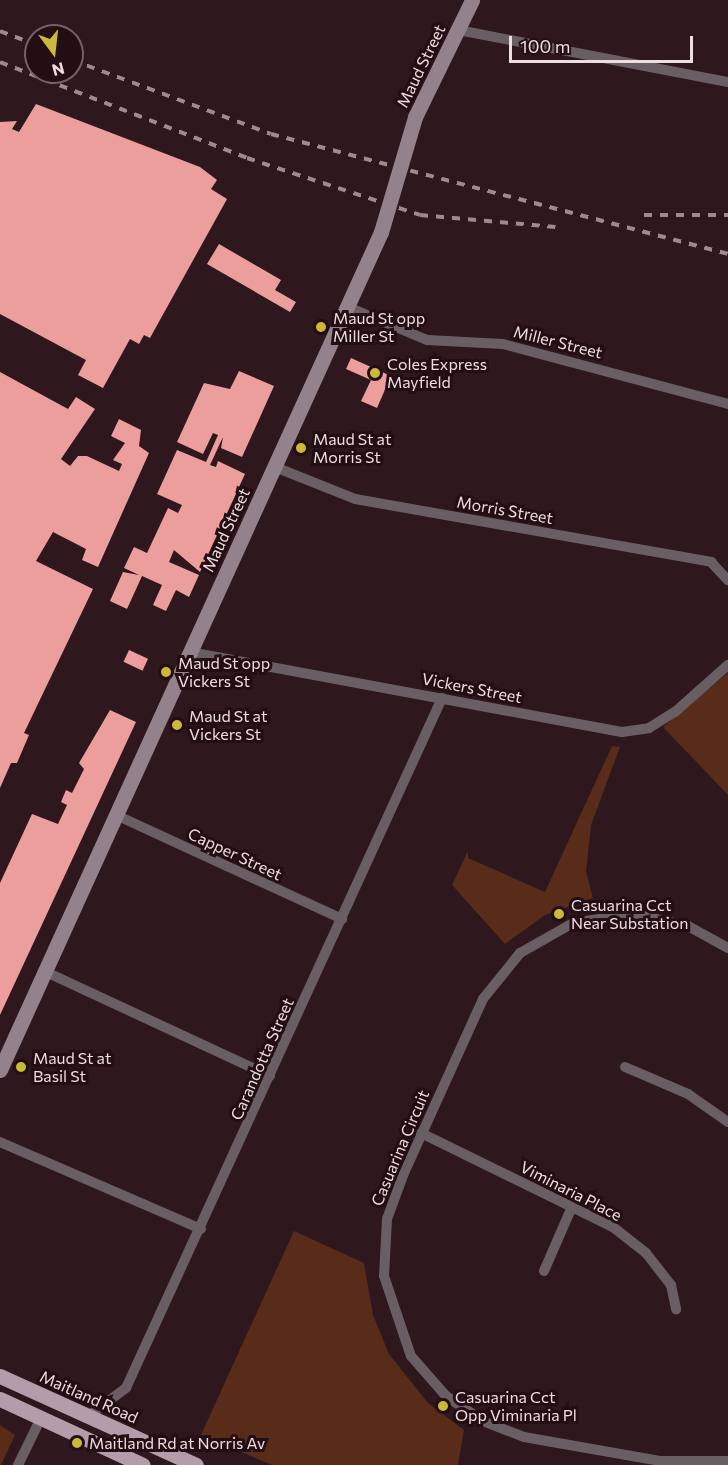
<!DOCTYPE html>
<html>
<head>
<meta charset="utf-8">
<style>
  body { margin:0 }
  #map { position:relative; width:728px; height:1465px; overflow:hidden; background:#2e171d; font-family:Commissioner,sans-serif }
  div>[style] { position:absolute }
  .green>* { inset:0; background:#592b19 }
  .building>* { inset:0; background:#eb9e9b; transform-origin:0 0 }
  .street>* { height:10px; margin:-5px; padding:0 5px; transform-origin:5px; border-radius:5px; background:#695e64 }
  .secondary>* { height:15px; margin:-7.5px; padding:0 7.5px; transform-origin:7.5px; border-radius:7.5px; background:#93818b }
  .primary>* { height:15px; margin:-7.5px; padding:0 7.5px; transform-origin:7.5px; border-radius:7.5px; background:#b49daa }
  .rail>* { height:4px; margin-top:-2px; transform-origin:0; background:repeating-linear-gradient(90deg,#9e8b90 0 8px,transparent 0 16px) }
  .secondary-bridge>* { height:15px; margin:-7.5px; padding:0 7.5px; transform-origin:7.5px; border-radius:7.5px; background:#93818b }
  .dots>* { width:16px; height:16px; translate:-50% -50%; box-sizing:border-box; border:3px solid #230e14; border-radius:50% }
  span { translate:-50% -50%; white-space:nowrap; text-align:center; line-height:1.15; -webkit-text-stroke:6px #230e14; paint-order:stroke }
  .street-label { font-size:16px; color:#eedde1 }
  .poi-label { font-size:16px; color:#eedde1 }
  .left { translate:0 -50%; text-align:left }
  .north { position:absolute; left:24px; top:24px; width:60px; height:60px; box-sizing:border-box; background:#230e14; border:2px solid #746166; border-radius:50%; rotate:165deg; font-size:16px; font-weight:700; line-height:24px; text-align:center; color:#eedde1 }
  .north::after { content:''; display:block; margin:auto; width:21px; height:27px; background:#cbba39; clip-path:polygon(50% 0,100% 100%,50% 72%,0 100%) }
  .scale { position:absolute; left:509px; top:36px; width:184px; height:27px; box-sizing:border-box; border:3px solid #eedde1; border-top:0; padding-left:8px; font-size:18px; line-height:21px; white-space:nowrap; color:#eedde1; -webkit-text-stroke:4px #230e14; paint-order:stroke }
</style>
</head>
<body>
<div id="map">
  <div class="green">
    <div style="clip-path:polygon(728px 673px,728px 795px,663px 727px)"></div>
    <div style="clip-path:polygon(612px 746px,620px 747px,591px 825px,586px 872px,593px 898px,545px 915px,505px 944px,452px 885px,468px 851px,468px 858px,545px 892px)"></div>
    <div style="clip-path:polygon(294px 1231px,364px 1263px,373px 1315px,389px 1354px,428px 1403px,464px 1430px,458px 1465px,272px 1465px,201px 1435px)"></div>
    <div style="clip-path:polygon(0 1425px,15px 1435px,1px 1465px,0 1465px)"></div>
  </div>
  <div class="building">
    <div style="clip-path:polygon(36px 104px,200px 167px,217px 180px,211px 189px,227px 199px,150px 338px,144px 335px,139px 344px,130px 339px,103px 388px,78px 375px,86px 360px,0 314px,0 122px,17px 121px,12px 129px,19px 132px)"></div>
    <div style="clip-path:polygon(219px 244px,281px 280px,275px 290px,296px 302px,290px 312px,207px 264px)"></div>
    <div style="clip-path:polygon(351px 358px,391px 376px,377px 408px,361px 401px,371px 380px,346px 369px)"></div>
    <div style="clip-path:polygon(239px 371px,274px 386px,242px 457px,221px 448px,223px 437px,210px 465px,216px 467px,218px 461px,245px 474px,200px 572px,174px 550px,169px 562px,199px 575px,189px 597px,176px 590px,166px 611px,153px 605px,162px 585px,142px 576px,127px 609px,110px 601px,123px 572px,139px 575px,124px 568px,134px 547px,147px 553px,168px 508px,178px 513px,182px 505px,157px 494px,177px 450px,206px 462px,218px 435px,213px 433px,203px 454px,177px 442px,204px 383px,230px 389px)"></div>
    <div style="clip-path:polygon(0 372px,68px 409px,76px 397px,95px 409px,61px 459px,70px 466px,78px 456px,87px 456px,119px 471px,122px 464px,113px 460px,125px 443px,111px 436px,119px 419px,141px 430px,139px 446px,149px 453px,98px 567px,82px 560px,86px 549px,53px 532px,36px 561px,93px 589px,24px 733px,29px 735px,17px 763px,11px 763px,0 788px)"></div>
    <div style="left:129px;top:650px;width:21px;height:13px;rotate:25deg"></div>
    <div style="clip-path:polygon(110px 710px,136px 722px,0 1015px,0 883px,32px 814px,58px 824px,67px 805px,61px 802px,66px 790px,72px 793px,84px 769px,79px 763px)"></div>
  </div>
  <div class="street">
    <div style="left:458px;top:30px;width:275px;rotate:10.9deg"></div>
    <div style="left:348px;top:307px;width:86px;rotate:22.7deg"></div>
    <div style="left:427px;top:340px;width:76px;rotate:3deg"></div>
    <div style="left:503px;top:344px;width:233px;rotate:14.9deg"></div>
    <div style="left:275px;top:467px;width:86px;rotate:21.8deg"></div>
    <div style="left:355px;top:499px;width:362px;rotate:10deg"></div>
    <div style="left:711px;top:562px;width:25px;rotate:47deg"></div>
    <div style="left:190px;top:652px;width:439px;rotate:10.5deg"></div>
    <div style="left:622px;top:732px;width:27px;rotate:-8deg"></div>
    <div style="left:649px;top:728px;width:31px;rotate:-32deg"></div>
    <div style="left:675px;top:712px;width:71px;rotate:-41.6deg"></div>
    <div style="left:116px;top:815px;width:249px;rotate:24.7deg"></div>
    <div style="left:728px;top:948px;width:46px;rotate:-151.2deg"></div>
    <div style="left:688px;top:926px;width:56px;rotate:-167.7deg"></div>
    <div style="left:633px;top:914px;width:61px;rotate:171.5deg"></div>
    <div style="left:573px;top:923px;width:61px;rotate:150.5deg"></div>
    <div style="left:520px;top:953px;width:59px;rotate:128.8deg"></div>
    <div style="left:483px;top:999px;width:191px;rotate:114.4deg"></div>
    <div style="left:404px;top:1173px;width:49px;rotate:110.3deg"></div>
    <div style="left:387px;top:1219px;width:57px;rotate:93deg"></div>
    <div style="left:384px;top:1276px;width:84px;rotate:71.4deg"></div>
    <div style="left:411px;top:1356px;width:53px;rotate:48.8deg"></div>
    <div style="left:446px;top:1396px;width:45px;rotate:34deg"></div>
    <div style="left:483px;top:1421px;width:44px;rotate:21.3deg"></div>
    <div style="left:524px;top:1437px;width:138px;rotate:10deg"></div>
    <div style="left:660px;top:1461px;width:68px"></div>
    <div style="left:46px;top:972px;width:247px;rotate:24.9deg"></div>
    <div style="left:625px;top:1067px;width:69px;rotate:23.2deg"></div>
    <div style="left:688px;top:1094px;width:49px;rotate:35deg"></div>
    <div style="left:421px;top:1133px;width:214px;rotate:26.1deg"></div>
    <div style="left:613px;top:1227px;width:42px;rotate:38.2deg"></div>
    <div style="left:646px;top:1253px;width:41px;rotate:52deg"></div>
    <div style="left:671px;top:1285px;width:25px;rotate:78deg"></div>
    <div style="left:0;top:1142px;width:219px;rotate:23.4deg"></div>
    <div style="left:544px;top:1271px;width:70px;rotate:-66.4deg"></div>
    <div style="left:87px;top:1417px;width:49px;rotate:-36.6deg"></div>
    <div style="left:126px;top:1388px;width:759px;rotate:-65.39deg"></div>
    <div style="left:18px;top:1465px;width:52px;rotate:-63.9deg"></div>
  </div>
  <div class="secondary">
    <div style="left:415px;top:117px;width:130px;rotate:-64deg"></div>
    <div style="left:0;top:1070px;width:921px;rotate:-65.55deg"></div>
  </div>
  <div class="primary">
    <div style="left:0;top:1376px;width:215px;rotate:24.4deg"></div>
    <div style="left:0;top:1399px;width:157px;rotate:24.8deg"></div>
  </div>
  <div class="rail">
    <div style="left:0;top:31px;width:39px;rotate:21deg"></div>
    <div style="left:72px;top:60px;width:212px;rotate:20.4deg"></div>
    <div style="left:271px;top:134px;width:472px;rotate:14.7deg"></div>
    <div style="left:0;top:62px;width:265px;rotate:21.2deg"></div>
    <div style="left:247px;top:158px;width:182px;rotate:18.2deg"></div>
    <div style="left:420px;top:215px;width:136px;rotate:5.1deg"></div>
    <div style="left:644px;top:215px;width:84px"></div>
  </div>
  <div class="secondary-bridge">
    <div style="left:381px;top:232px;width:120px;rotate:-73.5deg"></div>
  </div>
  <div class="dots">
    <div style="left:321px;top:327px;background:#cbba39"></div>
    <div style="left:375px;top:373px;background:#cbba39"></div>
    <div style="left:301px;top:448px;background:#cbba39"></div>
    <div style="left:166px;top:672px;background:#cbba39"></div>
    <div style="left:177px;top:725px;background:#cbba39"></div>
    <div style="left:559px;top:914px;background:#cbba39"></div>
    <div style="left:21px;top:1067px;background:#cbba39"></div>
    <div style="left:443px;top:1406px;background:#cbba39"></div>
    <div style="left:77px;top:1443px;background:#cbba39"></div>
  </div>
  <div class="street-label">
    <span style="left:421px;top:66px;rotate:-64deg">Maud Street</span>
    <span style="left:558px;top:342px;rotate:14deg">Miller Street</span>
    <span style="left:505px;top:510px;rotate:10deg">Morris Street</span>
    <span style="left:226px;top:530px;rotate:-65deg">Maud Street</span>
    <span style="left:472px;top:688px;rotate:11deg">Vickers Street</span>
    <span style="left:235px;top:854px;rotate:25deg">Capper Street</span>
    <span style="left:262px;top:1059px;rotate:-66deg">Carandotta Street</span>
    <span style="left:400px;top:1148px;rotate:-67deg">Casuarina Circuit</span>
    <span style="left:571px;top:1191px;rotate:27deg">Viminaria Place</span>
    <span style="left:89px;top:1397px;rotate:24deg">Maitland Road</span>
  </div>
  <div class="poi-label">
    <span class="left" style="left:333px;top:327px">Maud St opp<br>Miller St</span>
    <span class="left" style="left:387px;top:373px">Coles Express<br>Mayfield</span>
    <span class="left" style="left:313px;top:448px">Maud St at<br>Morris St</span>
    <span class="left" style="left:178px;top:672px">Maud St opp<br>Vickers St</span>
    <span class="left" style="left:189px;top:725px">Maud St at<br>Vickers St</span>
    <span class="left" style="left:571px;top:914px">Casuarina Cct<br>Near Substation</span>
    <span class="left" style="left:33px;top:1067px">Maud St at<br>Basil St</span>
    <span class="left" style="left:455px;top:1406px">Casuarina Cct<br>Opp Viminaria Pl</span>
    <span class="left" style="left:89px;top:1443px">Maitland Rd at Norris Av</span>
  </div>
  <div class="north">N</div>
  <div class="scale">100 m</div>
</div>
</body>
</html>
